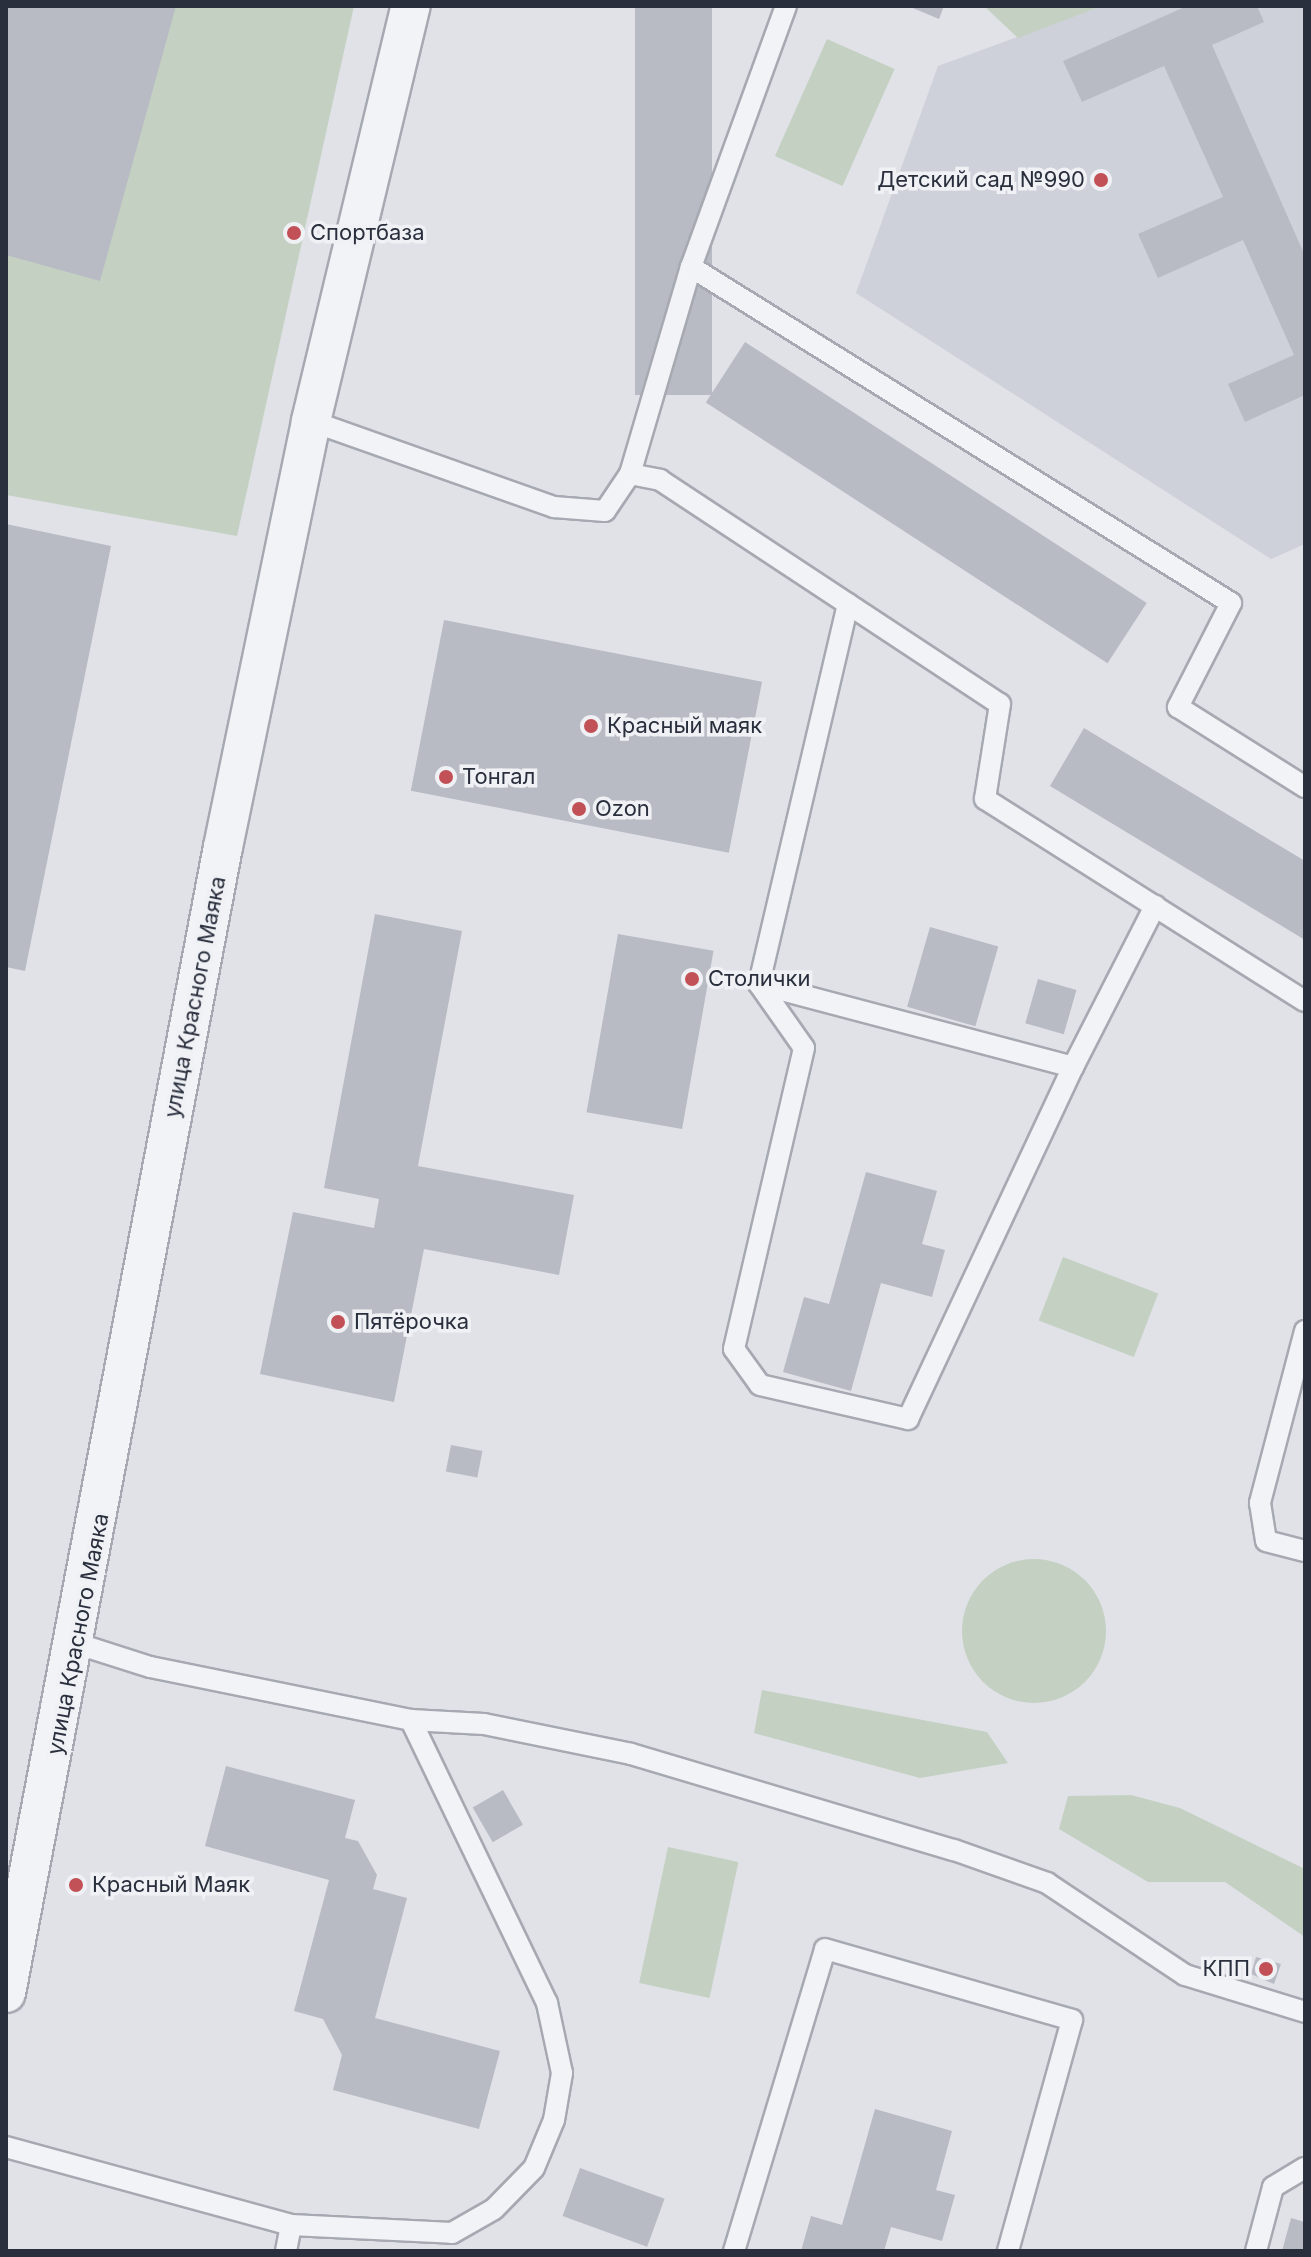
<!DOCTYPE html>
<html>
<head>
<meta charset="utf-8">
<style>
  body { margin:0 }
  #map { position:relative; width:1311px; height:2257px; overflow:hidden; background:#e0e2e8; font-family:Inter,sans-serif }
  div>[style] { position:absolute }
  .built>* { inset:0; background:#ced1d9 }
  .green>* { inset:0; background:#c4d1c2; transform-origin:0 0 }
  .round { border-radius:50% }
  .building>* { inset:0; background:#b8bbc4; transform-origin:0 0 }
  .roads { filter:drop-shadow(2px 0 #a6a9b1) drop-shadow(-2px 0 #a6a9b1) drop-shadow(0 2px #a6a9b1) drop-shadow(0 -2px #a6a9b1) }
  .lane>* { height:20px; margin:-10px; padding:0 10px; transform-origin:10px; border-radius:10px; background:#f2f3f6 }
  .street>* { height:38px; margin:-19px; padding:0 19px; transform-origin:19px; border-radius:19px; background:#f2f3f6 }
  .dots>* { width:22px; height:22px; translate:-50% -50%; box-sizing:border-box; border:4px solid #eff1f5; border-radius:50% }
  span { translate:-50% -50%; white-space:nowrap; text-align:center; line-height:1.15; -webkit-text-stroke:7px #eff1f5; paint-order:stroke }
  .poi-label { font-size:22px; color:#2a2f3d }
  .right { translate:-100% -50%; text-align:right }
  .left { translate:0 -50%; text-align:left }
  .street-label { font-size:22px; color:#2a2f3d }
  .frame { position:absolute; inset:0; border:8px solid #2a2f3d; pointer-events:none }
</style>
</head>
<body>
<div id="map">
  <div class="built">
    <div style="clip-path:polygon(1102px 6px,1305px 6px,1305px 544px,1271px 559px,856px 293px,938px 66px)"></div>
  </div>
  <div class="green">
    <div style="clip-path:polygon(6px 6px,354px 6px,237px 536px,6px 495px)"></div>
    <div style="clip-path:polygon(984px 6px,1102px 6px,1018px 38px)"></div>
    <div style="left:827px;top:39px;width:74px;height:128px;rotate:24deg"></div>
    <div style="left:1063px;top:1257px;width:102px;height:68px;rotate:21deg"></div>
    <div class="round" style="left:962px;top:1559px;width:144px;height:144px"></div>
    <div style="clip-path:polygon(762px 1690px,987px 1732px,1008px 1763px,920px 1778px,754px 1733px)"></div>
    <div style="clip-path:polygon(1131px 1795px,1180px 1808px,1305px 1869px,1305px 1937px,1225px 1882px,1148px 1882px,1059px 1829px,1068px 1796px)"></div>
    <div style="left:668px;top:1847px;width:72px;height:139px;rotate:12deg"></div>
  </div>
  <div class="building">
    <div style="clip-path:polygon(6px 6px,176px 6px,100px 281px,6px 255px)"></div>
    <div style="left:635px;top:6px;width:77px;height:389px"></div>
    <div style="clip-path:polygon(908px 6px,944px 6px,939px 19px)"></div>
    <div style="clip-path:polygon(1187px 6px,1257px 6px,1264px 22px,1212px 45px,1305px 256px,1305px 395px,1245px 422px,1228px 384px,1294px 355px,1243px 240px,1158px 278px,1138px 234px,1223px 197px,1164px 66px,1082px 102px,1063px 61px)"></div>
    <div style="left:745px;top:342px;width:479px;height:72px;rotate:33deg"></div>
    <div style="clip-path:polygon(6px 524px,111px 546px,25px 971px,6px 967px)"></div>
    <div style="left:444px;top:620px;width:324px;height:174px;rotate:11deg"></div>
    <div style="clip-path:polygon(1084px 728px,1305px 861px,1305px 940px,1050px 786px)"></div>
    <div style="clip-path:polygon(375px 914px,462px 931px,418px 1166px,574px 1195px,559px 1275px,424px 1249px,394px 1402px,260px 1374px,293px 1212px,374px 1228px,379px 1199px,324px 1188px)"></div>
    <div style="left:930px;top:927px;width:71px;height:83px;rotate:16deg"></div>
    <div style="left:618px;top:934px;width:97px;height:181px;rotate:10deg"></div>
    <div style="left:1038px;top:979px;width:40px;height:46px;rotate:16deg"></div>
    <div style="clip-path:polygon(866px 1172px,937px 1191px,922px 1244px,945px 1250px,932px 1297px,881px 1283px,851px 1391px,783px 1372px,804px 1297px,829px 1304px)"></div>
    <div style="left:451px;top:1445px;width:32px;height:27px;rotate:11deg"></div>
    <div style="clip-path:polygon(226px 1766px,355px 1800px,345px 1838px,358px 1841px,377px 1875px,373px 1889px,407px 1898px,375px 2018px,500px 2051px,479px 2129px,333px 2090px,342px 2055px,323px 2019px,294px 2011px,329px 1880px,205px 1846px)"></div>
    <div style="left:503px;top:1790px;width:40px;height:35px;rotate:60deg"></div>
    <div style="clip-path:polygon(1256px 1957px,1281px 1964px,1274px 1984px,1251px 1974px)"></div>
    <div style="clip-path:polygon(875px 2109px,952px 2131px,936px 2190px,955px 2195px,942px 2241px,891px 2227px,884px 2251px,801px 2251px,811px 2216px,842px 2225px)"></div>
    <div style="left:580px;top:2168px;width:90px;height:51px;rotate:20deg"></div>
    <div style="clip-path:polygon(1291px 2218px,1305px 2222px,1305px 2251px,1282px 2251px)"></div>
  </div>
  <div class="roads">
    <div class="lane">
      <div style="left:691px;top:267px;width:636px;rotate:31.89deg"></div>
      <div style="left:1231px;top:603px;width:117px;rotate:117deg"></div>
      <div style="left:1178px;top:707px;width:150px;rotate:32.2deg"></div>
      <div style="left:311px;top:421px;width:258px;rotate:19.5deg"></div>
      <div style="left:554px;top:507px;width:51px;rotate:4.5deg"></div>
      <div style="left:605px;top:511px;width:45px;rotate:-56deg"></div>
      <div style="left:630px;top:474px;width:31px;rotate:11deg"></div>
      <div style="left:660px;top:480px;width:407px;rotate:33.4deg"></div>
      <div style="left:1000px;top:704px;width:96px;rotate:99deg"></div>
      <div style="left:985px;top:799px;width:378px;rotate:32.3deg"></div>
      <div style="left:630px;top:474px;width:216px;rotate:-73.6deg"></div>
      <div style="left:691px;top:267px;width:278px;rotate:-70deg"></div>
      <div style="left:848px;top:604px;width:390px;rotate:103.2deg"></div>
      <div style="left:759px;top:984px;width:325px;rotate:14.8deg"></div>
      <div style="left:1073px;top:1067px;width:181px;rotate:-63deg"></div>
      <div style="left:759px;top:984px;width:78px;rotate:54.9deg"></div>
      <div style="left:804px;top:1048px;width:309px;rotate:103.1deg"></div>
      <div style="left:734px;top:1349px;width:44px;rotate:54.2deg"></div>
      <div style="left:760px;top:1385px;width:152px;rotate:12.9deg"></div>
      <div style="left:908px;top:1419px;width:389px;rotate:-64.9deg"></div>
      <div style="left:1305px;top:1331px;width:178px;rotate:104.7deg"></div>
      <div style="left:1260px;top:1503px;width:38px;rotate:81deg"></div>
      <div style="left:1266px;top:1541px;width:40px;rotate:14.4deg"></div>
      <div style="left:411px;top:1720px;width:73px;rotate:3.1deg"></div>
      <div style="left:484px;top:1724px;width:150px;rotate:11.5deg"></div>
      <div style="left:631px;top:1754px;width:337px;rotate:16.6deg"></div>
      <div style="left:954px;top:1850px;width:99px;rotate:19.5deg"></div>
      <div style="left:1047px;top:1883px;width:166px;rotate:33.7deg"></div>
      <div style="left:1185px;top:1975px;width:126px;rotate:17.1deg"></div>
      <div style="left:6px;top:2147px;width:295px;rotate:15.3deg"></div>
      <div style="left:291px;top:2225px;width:161px;rotate:2.8deg"></div>
      <div style="left:452px;top:2233px;width:48px;rotate:-29.7deg"></div>
      <div style="left:494px;top:2209px;width:57px;rotate:-45.7deg"></div>
      <div style="left:534px;top:2168px;width:52px;rotate:-67.4deg"></div>
      <div style="left:554px;top:2120px;width:48px;rotate:-80.3deg"></div>
      <div style="left:562px;top:2073px;width:72px;rotate:-102.1deg"></div>
      <div style="left:547px;top:2003px;width:314px;rotate:-115.7deg"></div>
      <div style="left:411px;top:1720px;width:266px;rotate:-168.5deg"></div>
      <div style="left:150px;top:1667px;width:76px;rotate:-162.3deg"></div>
      <div style="left:286px;top:2251px;width:26px;rotate:-79deg"></div>
      <div style="left:734px;top:2251px;width:315px;rotate:-73.2deg"></div>
      <div style="left:825px;top:1949px;width:257px;rotate:16deg"></div>
      <div style="left:1072px;top:2020px;width:240px;rotate:105.5deg"></div>
      <div style="left:1256px;top:2251px;width:66px;rotate:-75.1deg"></div>
      <div style="left:1273px;top:2187px;width:37px;rotate:-31deg"></div>
    </div>
    <div class="street">
      <div style="left:6px;top:1993px;width:1166px;rotate:-79.28deg"></div>
      <div style="left:223px;top:847px;width:435px;rotate:-78.3deg"></div>
      <div style="left:311px;top:421px;width:427px;rotate:-76.5deg"></div>
    </div>
  </div>
  <div class="dots">
    <div style="left:1101px;top:180px;background:#c15156"></div>
    <div style="left:294px;top:233px;background:#c15156"></div>
    <div style="left:591px;top:726px;background:#c15156"></div>
    <div style="left:446px;top:777px;background:#c15156"></div>
    <div style="left:579px;top:809px;background:#c15156"></div>
    <div style="left:692px;top:979px;background:#c15156"></div>
    <div style="left:338px;top:1322px;background:#c15156"></div>
    <div style="left:76px;top:1885px;background:#c15156"></div>
    <div style="left:1266px;top:1969px;background:#c15156"></div>
  </div>
  <div class="poi-label">
    <span class="right" style="left:1085px;top:180px">Детский сад №990</span>
    <span class="left" style="left:310px;top:233px">Спортбаза</span>
    <span class="left" style="left:607px;top:726px">Красный маяк</span>
    <span class="left" style="left:462px;top:777px">Тонгал</span>
    <span class="left" style="left:595px;top:809px">Ozon</span>
    <span class="left" style="left:708px;top:979px">Столички</span>
    <span class="left" style="left:354px;top:1322px">Пятёрочка</span>
    <span class="left" style="left:92px;top:1885px">Красный Маяк</span>
    <span class="right" style="left:1250px;top:1969px">КПП</span>
  </div>
  <div class="street-label">
    <span style="left:195px;top:997px;rotate:-79deg">улица Красного Маяка</span>
    <span style="left:78px;top:1634px;rotate:-79deg">улица Красного Маяка</span>
  </div>
  <div class="frame"></div>
</div>
</body>
</html>
